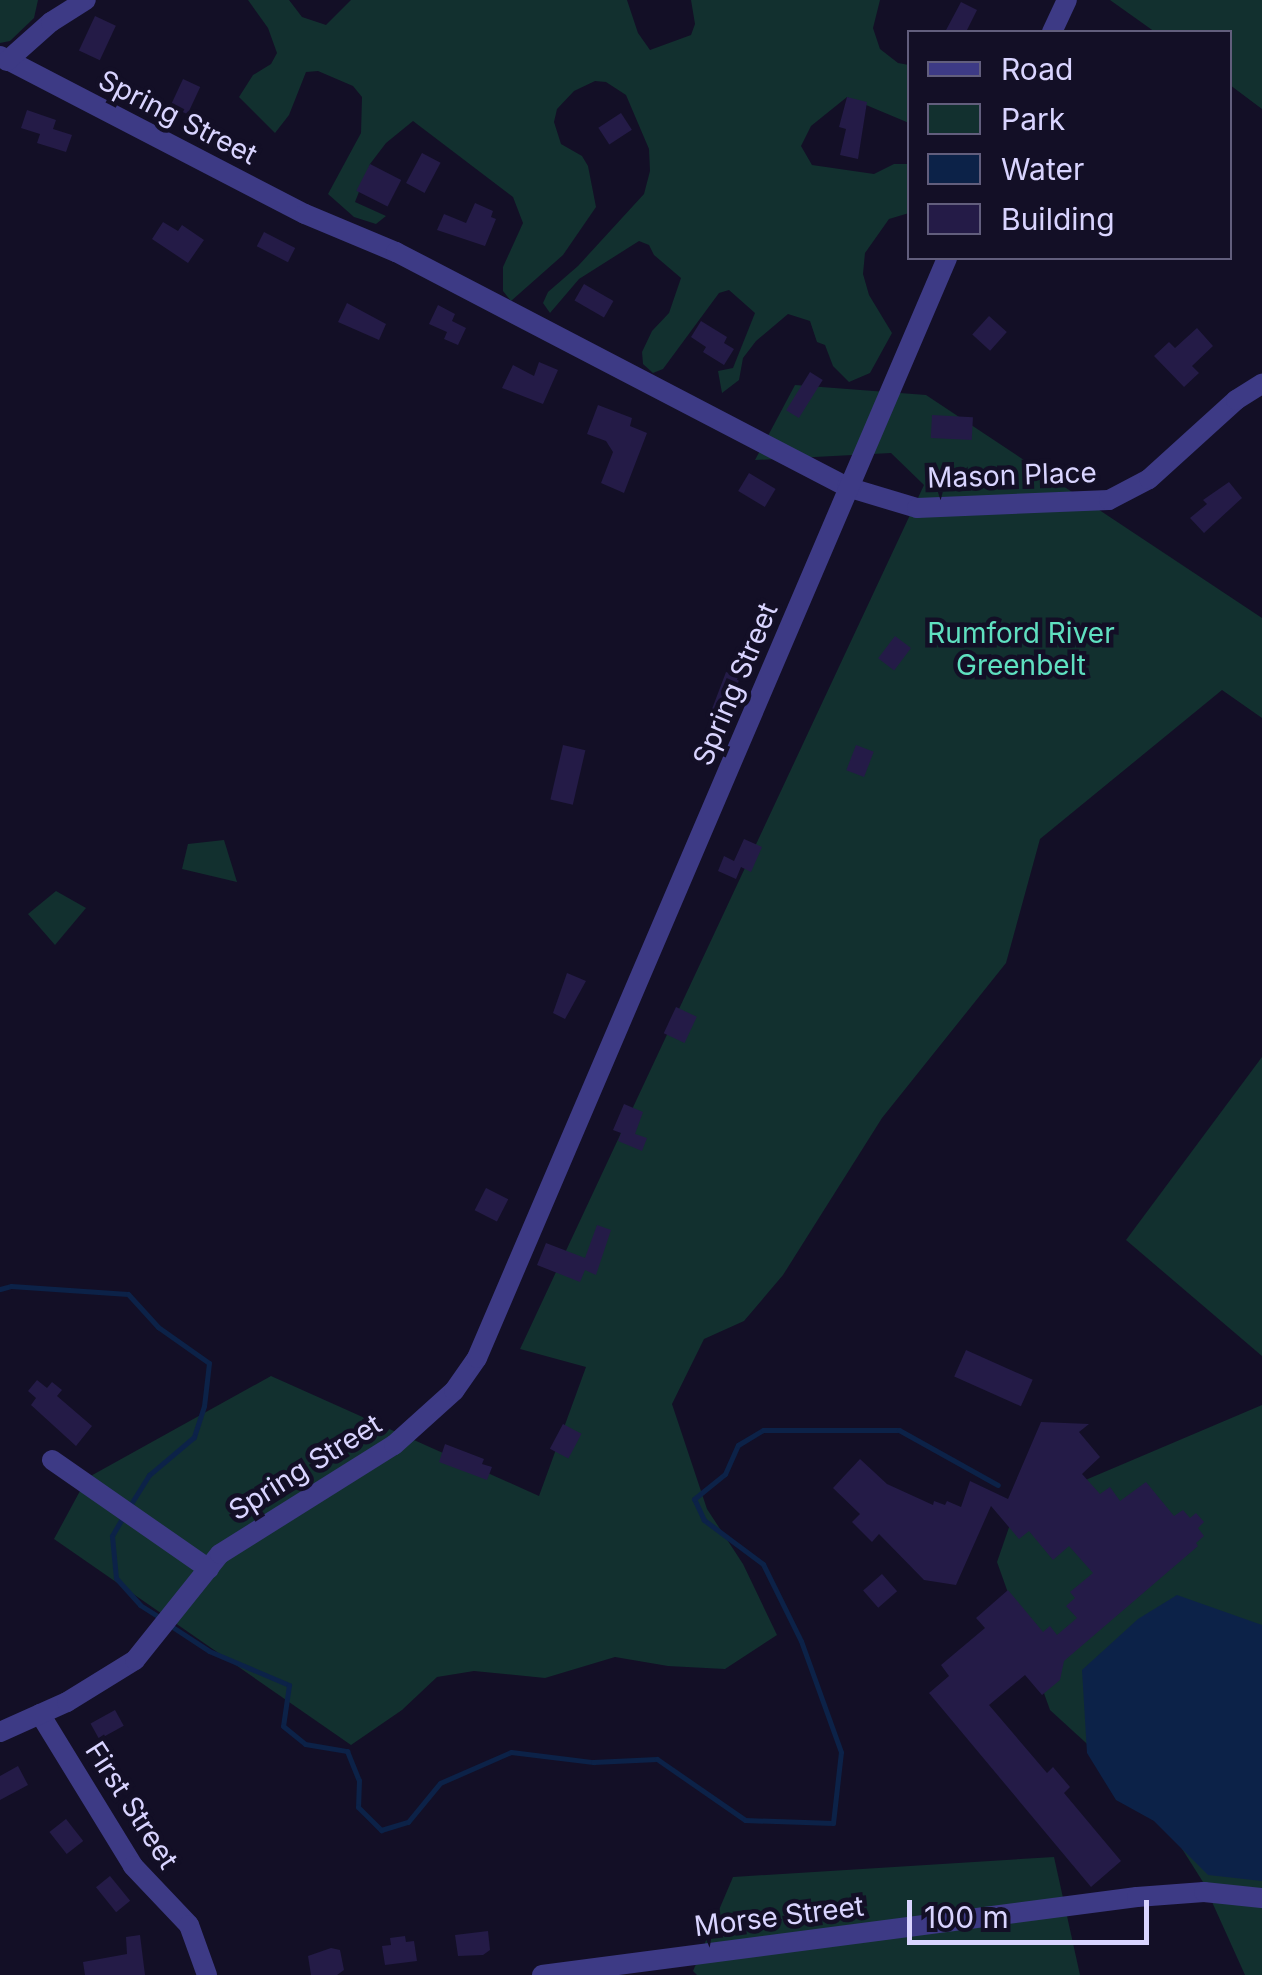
<!DOCTYPE html>
<html>
<head>
<meta charset="utf-8">
<style>
  body { margin:0 }
  #map { position:relative; width:1262px; height:1975px; overflow:hidden; background:#130f26; font-family:Inter,sans-serif }
  div>[style] { position:absolute }
  .green>* { inset:0; background:#12302f }
  .water>* { inset:0; background:#0c2248 }
  .stream>* { height:5px; margin:-2.5px; padding:0 2.5px; transform-origin:2.5px; border-radius:2.5px; background:#0c2248 }
  .building>* { inset:0; background:#241b47; transform-origin:0 0 }
  .minor>* { height:20px; margin:-10px; padding:0 10px; transform-origin:10px; border-radius:10px; background:#3d3a85 }
  span { translate:-50% -50%; white-space:nowrap; text-align:center; line-height:1.15; -webkit-text-stroke:9px #130f26; paint-order:stroke }
  .street-label { font-size:28px; color:#d9d4ff }
  .park-label { font-size:28px; color:#5fe0c0 }
  .legend { position:absolute; left:907px; top:30px; width:325px; height:230px; box-sizing:border-box; background:#130f26; border:2px solid #625e7d; margin:0; padding:12px 18px; list-style:none; font-size:30px; color:#d9d4ff }
  .legend li { display:flex; align-items:center; gap:20px; height:50px }
  .legend b { width:50px; border:2px solid #625e7d }
  .scale { position:absolute; left:907px; top:1900px; width:242px; height:45px; box-sizing:border-box; border:5px solid #d9d4ff; border-top:0; padding-left:12px; font-size:30px; line-height:35px; white-space:nowrap; color:#d9d4ff; -webkit-text-stroke:8px #130f26; paint-order:stroke }
</style>
</head>
<body>
<div id="map">
  <div class="green">
    <div style="clip-path:polygon(0 0,38px 0,34px 18px,10px 41px,0 43px)"></div>
    <div style="clip-path:polygon(248px 0,289px 0,302px 17px,326px 25px,351px 0,627px 0,638px 33px,650px 50px,691px 35px,695px 24px,691px 0,880px 0,873px 28px,880px 49px,898px 63px,909px 65px,909px 123px,847px 97px,811px 126px,801px 146px,812px 165px,874px 174px,894px 164px,909px 164px,909px 213px,889px 219px,865px 253px,863px 274px,869px 295px,892px 333px,870px 373px,849px 382px,833px 366px,825px 345px,817px 342px,810px 321px,788px 314px,756px 341px,743px 358px,739px 380px,722px 393px,718px 371px,733px 368px,755px 313px,729px 290px,719px 293px,663px 369px,653px 373px,643px 364px,642px 352px,652px 331px,669px 313px,681px 278px,654px 255px,649px 245px,639px 241px,579px 279px,550px 313px,543px 303px,548px 292px,578px 266px,644px 194px,650px 171px,649px 149px,626px 95px,606px 82px,595px 81px,574px 91px,557px 109px,554px 122px,561px 144px,582px 156px,588px 166px,596px 207px,563px 255px,511px 301px,503px 291px,503px 267px,523px 223px,513px 197px,413px 121px,386px 143px,370px 164px,355px 202px,386px 216px,376px 224px,354px 217px,328px 194px,361px 133px,362px 97px,353px 86px,318px 71px,306px 72px,289px 115px,275px 133px,239px 97px,253px 75px,271px 64px,277px 53px,268px 28px)"></div>
    <div style="clip-path:polygon(1110px 0,1262px 0,1262px 109px,1230px 85px,1230px 32px,1155px 32px)"></div>
    <div style="clip-path:polygon(795px 385px,926px 395px,1262px 618px,1262px 718px,1222px 690px,1040px 839px,1006px 963px,882px 1118px,783px 1275px,744px 1321px,704px 1339px,672px 1404px,707px 1509px,743px 1564px,777px 1635px,725px 1669px,668px 1666px,615px 1657px,545px 1678px,474px 1671px,437px 1677px,402px 1710px,351px 1745px,54px 1539px,87px 1478px,271px 1376px,539px 1496px,586px 1367px,520px 1349px,924px 485px,891px 453px,755px 460px)"></div>
    <div style="clip-path:polygon(224px 840px,237px 882px,182px 869px,188px 844px)"></div>
    <div style="clip-path:polygon(56px 891px,86px 908px,55px 945px,28px 914px)"></div>
    <div style="clip-path:polygon(1262px 1057px,1262px 1356px,1126px 1240px)"></div>
    <div style="clip-path:polygon(1262px 1405px,1262px 1975px,1245px 1975px,1203px 1882px,1155px 1806px,1050px 1710px,997px 1562px,1015px 1510px)"></div>
    <div style="clip-path:polygon(1054px 1857px,1080px 1975px,697px 1975px,693px 1971px,733px 1877px)"></div>
  </div>
  <div class="water">
    <div style="clip-path:polygon(1177px 1595px,1262px 1625px,1262px 1881px,1208px 1875px,1154px 1821px,1116px 1800px,1087px 1753px,1082px 1670px,1138px 1619px)"></div>
  </div>
  <div class="stream">
    <div style="left:0;top:1289px;width:11px;rotate:-15deg"></div>
    <div style="left:11px;top:1286px;width:117px;rotate:3.9deg"></div>
    <div style="left:128px;top:1294px;width:45px;rotate:47.7deg"></div>
    <div style="left:158px;top:1327px;width:62px;rotate:35.2deg"></div>
    <div style="left:209px;top:1363px;width:43px;rotate:96.6deg"></div>
    <div style="left:204px;top:1406px;width:33px;rotate:108deg"></div>
    <div style="left:194px;top:1437px;width:59px;rotate:139.8deg"></div>
    <div style="left:149px;top:1475px;width:36px;rotate:122deg"></div>
    <div style="left:124px;top:1515px;width:24px;rotate:120deg"></div>
    <div style="left:112px;top:1536px;width:42px;rotate:84.6deg"></div>
    <div style="left:116px;top:1578px;width:36px;rotate:48deg"></div>
    <div style="left:140px;top:1605px;width:26px;rotate:32deg"></div>
    <div style="left:171px;top:1626px;width:45px;rotate:33.3deg"></div>
    <div style="left:209px;top:1651px;width:87px;rotate:23deg"></div>
    <div style="left:289px;top:1685px;width:41px;rotate:98.3deg"></div>
    <div style="left:283px;top:1726px;width:28px;rotate:39deg"></div>
    <div style="left:305px;top:1744px;width:43px;rotate:9.5deg"></div>
    <div style="left:347px;top:1751px;width:31px;rotate:68deg"></div>
    <div style="left:359px;top:1780px;width:27px;rotate:92deg"></div>
    <div style="left:358px;top:1807px;width:33px;rotate:45deg"></div>
    <div style="left:381px;top:1830px;width:28px;rotate:-17deg"></div>
    <div style="left:408px;top:1822px;width:50px;rotate:-50.6deg"></div>
    <div style="left:440px;top:1783px;width:77px;rotate:-23.6deg"></div>
    <div style="left:511px;top:1752px;width:83px;rotate:7deg"></div>
    <div style="left:593px;top:1762px;width:64px;rotate:-2.7deg"></div>
    <div style="left:657px;top:1759px;width:107px;rotate:34.7deg"></div>
    <div style="left:745px;top:1820px;width:88px;rotate:2deg"></div>
    <div style="left:833px;top:1823px;width:71px;rotate:-83.6deg"></div>
    <div style="left:841px;top:1752px;width:118px;rotate:-109.8deg"></div>
    <div style="left:801px;top:1641px;width:86px;rotate:-116.3deg"></div>
    <div style="left:763px;top:1564px;width:74px;rotate:-143.3deg"></div>
    <div style="left:704px;top:1520px;width:23px;rotate:-115deg"></div>
    <div style="left:694px;top:1499px;width:40px;rotate:-39deg"></div>
    <div style="left:725px;top:1474px;width:32px;rotate:-66deg"></div>
    <div style="left:738px;top:1445px;width:29px;rotate:-31deg"></div>
    <div style="left:763px;top:1430px;width:136px"></div>
    <div style="left:899px;top:1430px;width:113px;rotate:29.1deg"></div>
  </div>
  <div class="building">
    <div style="clip-path:polygon(961px 2px,977px 10px,966px 32px,945px 32px)"></div>
    <div style="left:95px;top:16px;width:23px;height:38px;rotate:25deg"></div>
    <div style="left:183px;top:79px;width:19px;height:30px;rotate:25deg"></div>
    <div style="clip-path:polygon(847px 97px,867px 102px,858px 159px,840px 155px,846px 129px,839px 127px)"></div>
    <div style="clip-path:polygon(27px 110px,56px 120px,53px 129px,72px 135px,66px 152px,37px 143px,40px 134px,21px 128px)"></div>
    <div style="left:621px;top:113px;width:20px;height:27px;rotate:57deg"></div>
    <div style="left:422px;top:153px;width:21px;height:34px;rotate:28deg"></div>
    <div style="left:370px;top:164px;width:35px;height:30px;rotate:27deg"></div>
    <div style="clip-path:polygon(475px 203px,493px 211px,491px 217px,496px 219px,485px 246px,437px 230px,444px 214px,466px 223px)"></div>
    <div style="clip-path:polygon(163px 222px,178px 231px,182px 225px,204px 240px,188px 263px,152px 239px)"></div>
    <div style="left:264px;top:232px;width:35px;height:16px;rotate:27deg"></div>
    <div style="left:584px;top:284px;width:34px;height:19px;rotate:30deg"></div>
    <div style="clip-path:polygon(347px 303px,386px 324px,379px 340px,338px 322px)"></div>
    <div style="clip-path:polygon(438px 305px,455px 314px,452px 321px,466px 328px,458px 345px,444px 339px,447px 332px,429px 324px)"></div>
    <div style="left:989px;top:316px;width:24px;height:25px;rotate:42deg"></div>
    <div style="clip-path:polygon(701px 321px,727px 337px,724px 343px,734px 349px,724px 365px,703px 352px,706px 347px,691px 337px)"></div>
    <div style="clip-path:polygon(1197px 328px,1213px 346px,1192px 366px,1199px 373px,1184px 387px,1154px 356px,1169px 342px,1175px 348px)"></div>
    <div style="clip-path:polygon(539px 362px,558px 370px,543px 404px,502px 388px,513px 365px,534px 376px)"></div>
    <div style="left:810px;top:372px;width:15px;height:45px;rotate:32deg"></div>
    <div style="clip-path:polygon(598px 405px,632px 418px,630px 426px,647px 433px,624px 493px,601px 483px,613px 452px,606px 441px,587px 434px)"></div>
    <div style="left:932px;top:415px;width:41px;height:23px;rotate:3deg"></div>
    <div style="left:749px;top:473px;width:31px;height:21px;rotate:31deg"></div>
    <div style="clip-path:polygon(1229px 482px,1242px 498px,1204px 533px,1190px 518px,1207px 504px,1203px 500px)"></div>
    <div style="left:895px;top:636px;width:20px;height:28px;rotate:37deg"></div>
    <div style="clip-path:polygon(726px 672px,740px 676px,737px 687px,740px 688px,728px 714px,712px 709px)"></div>
    <div style="left:563px;top:745px;width:23px;height:56px;rotate:13deg"></div>
    <div style="left:856px;top:745px;width:19px;height:27px;rotate:21deg"></div>
    <div style="clip-path:polygon(744px 839px,762px 847px,751px 872px,741px 867px,736px 879px,718px 871px,724px 856px,734px 861px)"></div>
    <div style="clip-path:polygon(567px 973px,586px 981px,565px 1019px,553px 1013px)"></div>
    <div style="left:676px;top:1007px;width:23px;height:29px;rotate:25deg"></div>
    <div style="clip-path:polygon(624px 1104px,643px 1112px,635px 1134px,647px 1138px,642px 1151px,618px 1141px,621px 1133px,613px 1130px)"></div>
    <div style="left:486px;top:1188px;width:25px;height:25px;rotate:27deg"></div>
    <div style="clip-path:polygon(597px 1225px,611px 1230px,596px 1275px,585px 1270px,580px 1282px,537px 1265px,546px 1243px,585px 1258px)"></div>
    <div style="left:966px;top:1350px;width:73px;height:29px;rotate:24deg"></div>
    <div style="clip-path:polygon(37px 1380px,47px 1388px,52px 1382px,62px 1390px,57px 1396px,92px 1426px,76px 1446px,31px 1405px,36px 1398px,28px 1391px)"></div>
    <div style="clip-path:polygon(1041px 1422px,1089px 1424px,1079px 1432px,1100px 1457px,1082px 1474px,1100px 1494px,1110px 1487px,1120px 1501px,1146px 1482px,1174px 1516px,1183px 1510px,1190px 1518px,1196px 1513px,1204px 1522px,1198px 1528px,1204px 1536px,1196px 1543px,1198px 1546px,1064px 1661px,1060px 1680px,1042px 1695px,1025px 1675px,989px 1705px,1047px 1773px,1053px 1767px,1070px 1787px,1064px 1793px,1121px 1861px,1091px 1887px,929px 1693px,949px 1676px,941px 1665px,985px 1628px,976px 1618px,1008px 1590px,1043px 1632px,1050px 1626px,1057px 1635px,1077px 1618px,1066px 1606px,1075px 1598px,1070px 1592px,1093px 1573px,1069px 1546px,1053px 1560px,1029px 1531px,1019px 1539px,991px 1506px,956px 1585px,924px 1580px,879px 1534px,872px 1542px,852px 1522px,860px 1514px,833px 1488px,860px 1459px,887px 1484px,933px 1505px,934px 1501px,945px 1505px,947px 1501px,961px 1507px,970px 1481px,1008px 1499px)"></div>
    <div style="left:563px;top:1424px;width:21px;height:28px;rotate:28deg"></div>
    <div style="clip-path:polygon(445px 1444px,484px 1459px,482px 1464px,492px 1467px,487px 1480px,439px 1462px)"></div>
    <div style="left:882px;top:1574px;width:23px;height:25px;rotate:49deg"></div>
    <div style="left:115px;top:1710px;width:18px;height:28px;rotate:61deg"></div>
    <div style="clip-path:polygon(18px 1766px,28px 1785px,0 1800px,0 1776px)"></div>
    <div style="left:66px;top:1819px;width:28px;height:21px;rotate:52deg"></div>
    <div style="left:110px;top:1876px;width:32px;height:18px;rotate:51deg"></div>
    <div style="clip-path:polygon(488px 1931px,490px 1950px,483px 1955px,458px 1956px,455px 1935px)"></div>
    <div style="clip-path:polygon(140px 1935px,145px 1975px,85px 1975px,83px 1962px,127px 1954px,126px 1937px)"></div>
    <div style="clip-path:polygon(405px 1936px,406px 1942px,414px 1941px,417px 1961px,385px 1965px,382px 1946px,391px 1945px,390px 1938px)"></div>
    <div style="clip-path:polygon(331px 1948px,340px 1950px,344px 1970px,337px 1975px,311px 1975px,308px 1956px)"></div>
  </div>
  <div class="minor">
    <div style="left:1052px;top:32px;width:35px;rotate:-65deg"></div>
    <div style="left:0;top:56px;width:343px;rotate:27.4deg"></div>
    <div style="left:305px;top:214px;width:99px;rotate:22.7deg"></div>
    <div style="left:396px;top:252px;width:509px;rotate:27.52deg"></div>
    <div style="left:847px;top:487px;width:73px;rotate:16.7deg"></div>
    <div style="left:917px;top:508px;width:192px;rotate:-2.4deg"></div>
    <div style="left:1109px;top:500px;width:45px;rotate:-27.7deg"></div>
    <div style="left:1149px;top:479px;width:118px;rotate:-42.2deg"></div>
    <div style="left:1236px;top:400px;width:31px;rotate:-32deg"></div>
    <div style="left:7px;top:61px;width:59px;rotate:-41.6deg"></div>
    <div style="left:51px;top:22px;width:41px;rotate:-32.2deg"></div>
    <div style="left:52px;top:1460px;width:191px;rotate:34.8deg"></div>
    <div style="left:40px;top:1714px;width:178px;rotate:58.5deg"></div>
    <div style="left:133px;top:1866px;width:81px;rotate:46.5deg"></div>
    <div style="left:189px;top:1925px;width:53px;rotate:70.2deg"></div>
    <div style="left:0;top:1732px;width:73px;rotate:-24.1deg"></div>
    <div style="left:67px;top:1702px;width:80px;rotate:-31.7deg"></div>
    <div style="left:135px;top:1660px;width:136px;rotate:-51.3deg"></div>
    <div style="left:220px;top:1554px;width:205px;rotate:-32.1deg"></div>
    <div style="left:394px;top:1445px;width:81px;rotate:-42deg"></div>
    <div style="left:454px;top:1391px;width:40px;rotate:-55.1deg"></div>
    <div style="left:477px;top:1358px;width:1196px;rotate:-66.86deg"></div>
    <div style="left:542px;top:1975px;width:600px;rotate:-7.47deg"></div>
    <div style="left:1137px;top:1897px;width:67px;rotate:-4.3deg"></div>
    <div style="left:1204px;top:1892px;width:58px;rotate:5.9deg"></div>
  </div>
  <div class="street-label">
    <span style="left:178px;top:117px;rotate:27deg">Spring Street</span>
    <span style="left:1012px;top:475px;rotate:-2deg">Mason Place</span>
    <span style="left:735px;top:684px;rotate:-67deg">Spring Street</span>
    <span style="left:305px;top:1467px;rotate:-32deg">Spring Street</span>
    <span style="left:132px;top:1805px;rotate:57deg">First Street</span>
    <span style="left:779px;top:1916px;rotate:-7deg">Morse Street</span>
  </div>
  <div class="park-label">
    <span style="left:1021px;top:649px">Rumford River<br>Greenbelt</span>
  </div>
  <ul class="legend">
  <li><b style="height:12px;background:#3d3a85"></b>Road</li>
  <li><b style="height:28px;background:#12302f"></b>Park</li>
  <li><b style="height:28px;background:#0c2248"></b>Water</li>
  <li><b style="height:28px;background:#241b47"></b>Building</li>
  </ul>
  <div class="scale">100 m</div>
</div>
</body>
</html>
